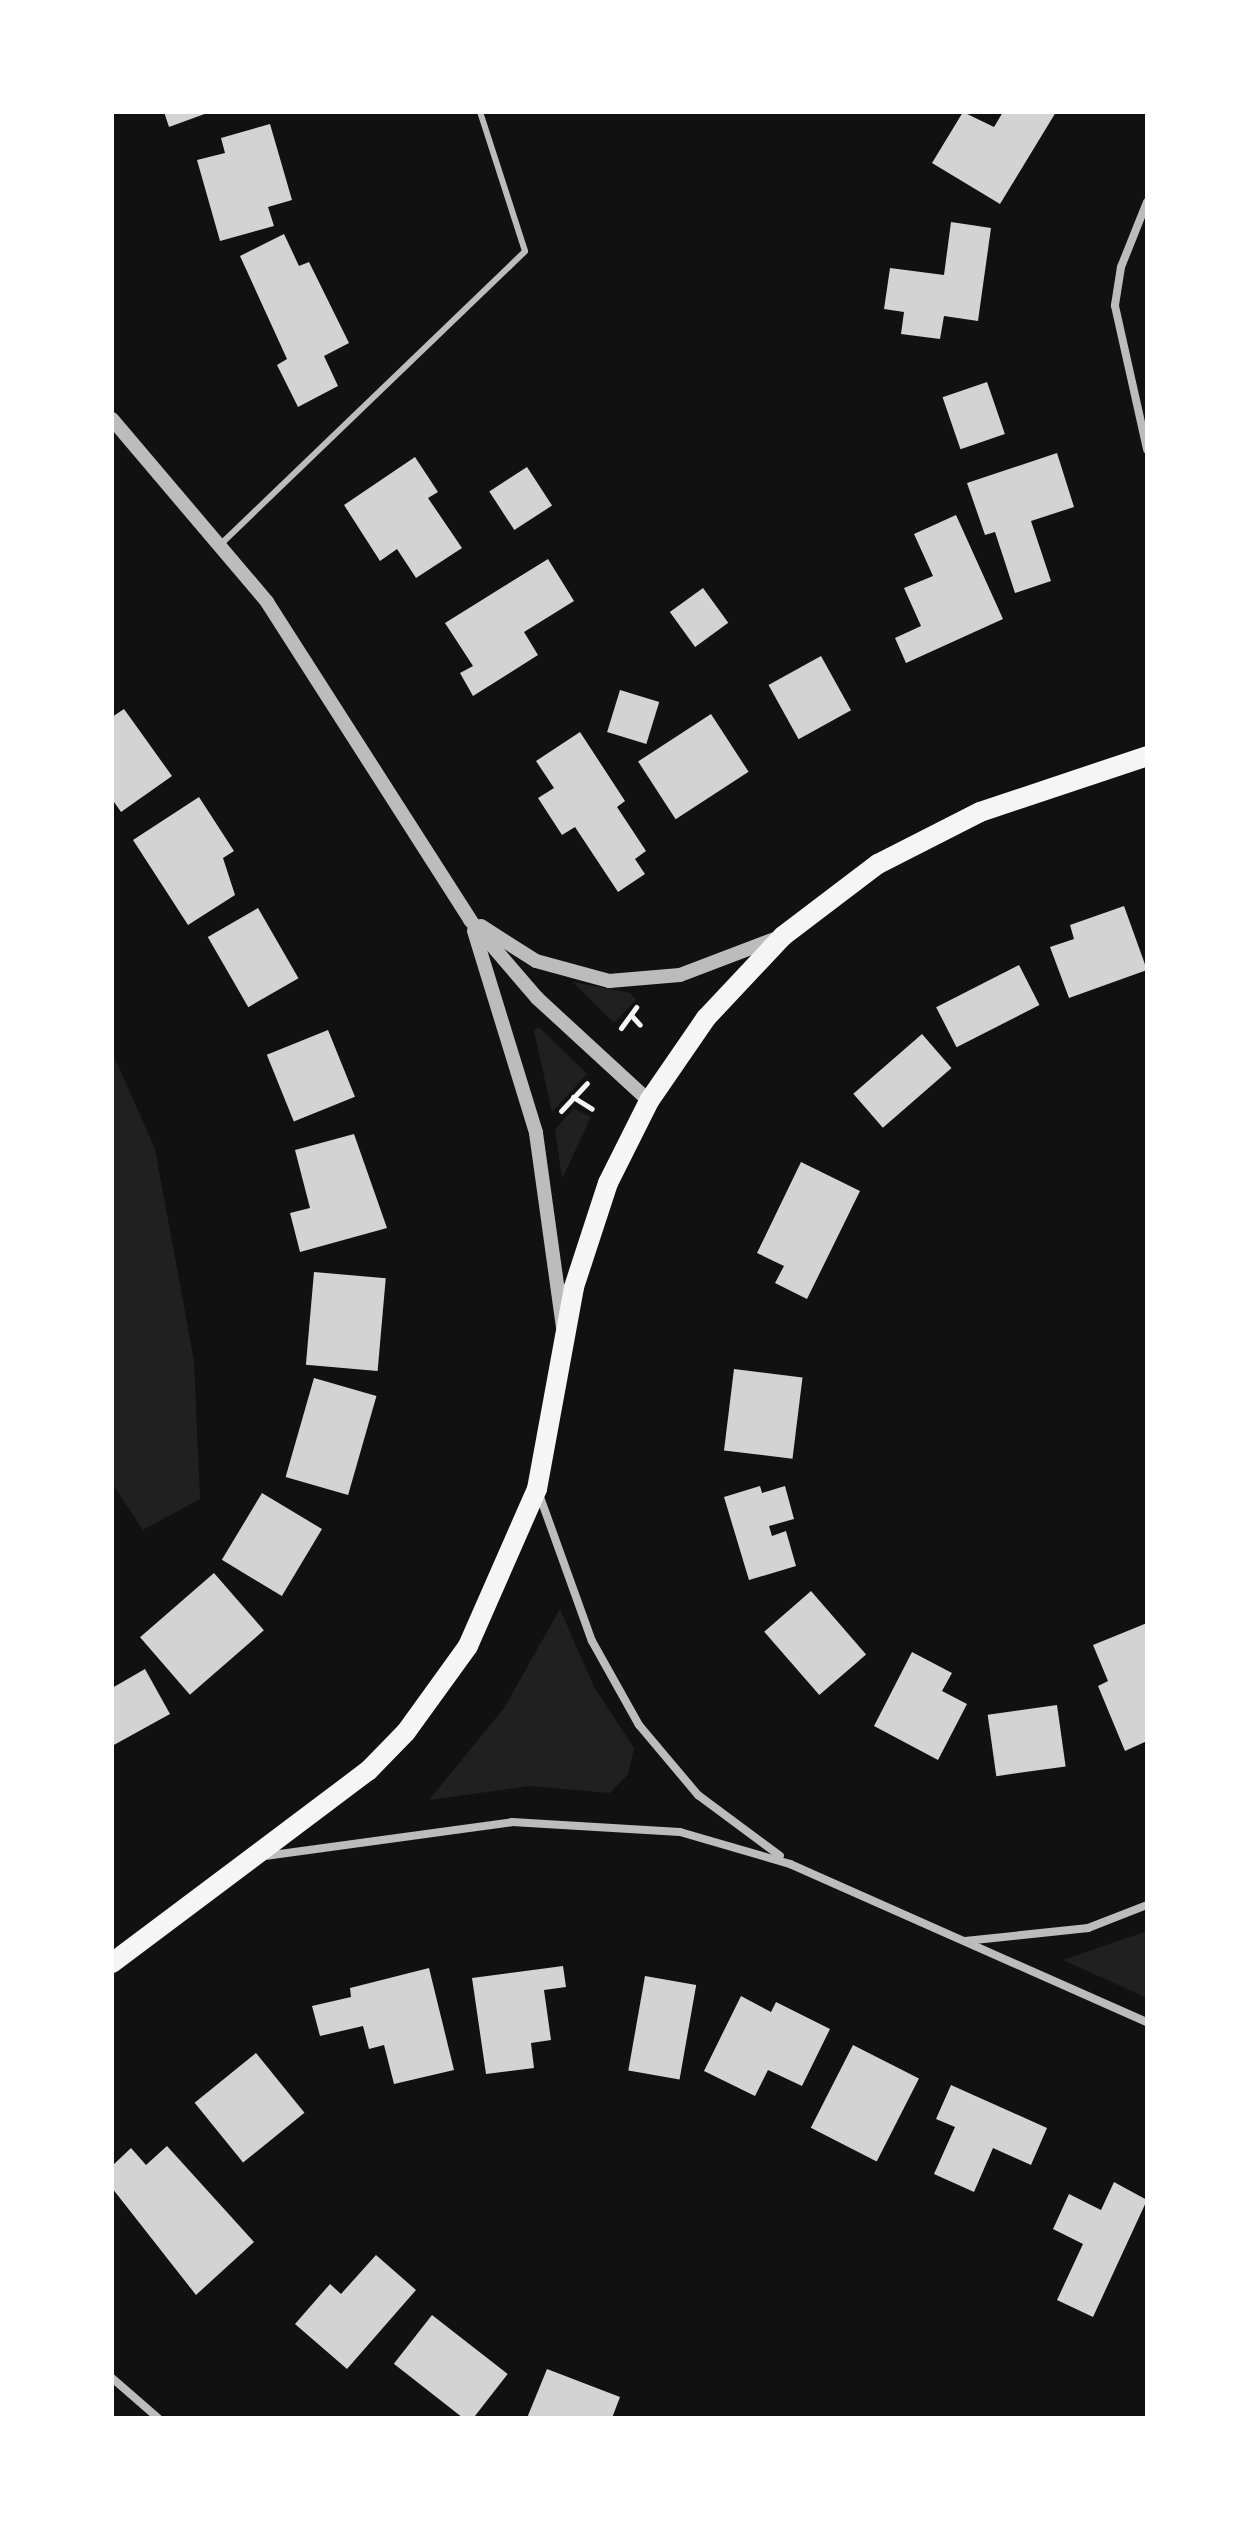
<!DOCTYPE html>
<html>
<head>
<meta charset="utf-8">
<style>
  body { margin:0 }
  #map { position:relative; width:1259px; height:2530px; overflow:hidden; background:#111; font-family:"Noto Serif",serif }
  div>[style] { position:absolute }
  .green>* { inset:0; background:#202020 }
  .building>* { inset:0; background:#d3d3d3; transform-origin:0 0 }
  .path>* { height:5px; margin:-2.5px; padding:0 2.5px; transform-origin:2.5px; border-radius:2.5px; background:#f5f5f5 }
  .service>* { height:6px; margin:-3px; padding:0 3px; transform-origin:3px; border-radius:3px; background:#bcbcbc }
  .minor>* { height:8px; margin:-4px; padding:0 4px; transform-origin:4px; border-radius:4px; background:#bcbcbc }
  .tertiary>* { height:14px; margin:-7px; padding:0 7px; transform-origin:7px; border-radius:7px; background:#bcbcbc }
  .primary>* { height:20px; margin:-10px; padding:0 10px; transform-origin:10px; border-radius:10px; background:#f5f5f5 }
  span { translate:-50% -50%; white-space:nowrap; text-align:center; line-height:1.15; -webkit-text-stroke:8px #fff; paint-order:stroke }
  .frame { position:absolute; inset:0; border:114px solid #fff; pointer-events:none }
</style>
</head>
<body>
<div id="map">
  <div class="green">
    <div style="clip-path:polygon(573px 982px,630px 993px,636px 1000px,614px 1023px)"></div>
    <div style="clip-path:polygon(539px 1027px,587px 1074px,552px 1112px,534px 1031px)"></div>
    <div style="clip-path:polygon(112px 1052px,155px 1149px,194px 1361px,200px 1499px,143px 1530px,112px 1483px)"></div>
    <div style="clip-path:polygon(574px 1109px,591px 1117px,562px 1179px,555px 1129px)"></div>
    <div style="clip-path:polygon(560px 1609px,594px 1687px,634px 1748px,628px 1774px,610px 1793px,529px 1786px,429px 1800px,504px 1708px)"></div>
    <div style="clip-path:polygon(1147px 1931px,1147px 1998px,1063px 1960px)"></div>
  </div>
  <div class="building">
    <div style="clip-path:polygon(164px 112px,210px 112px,169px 127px)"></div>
    <div style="clip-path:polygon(963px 112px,994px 127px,1003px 112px,1056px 112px,1000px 204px,932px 163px)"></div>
    <div style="clip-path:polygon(270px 124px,292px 200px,268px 207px,274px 226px,220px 241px,197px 160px,225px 153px,221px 138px)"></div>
    <div style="clip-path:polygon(951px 222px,991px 228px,978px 321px,944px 316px,940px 339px,901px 334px,904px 312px,884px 309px,890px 268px,944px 275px)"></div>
    <div style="clip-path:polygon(284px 234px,299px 266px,309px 262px,349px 343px,324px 356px,338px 386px,298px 407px,277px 365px,287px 359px,240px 256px)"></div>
    <div style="left:987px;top:382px;width:55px;height:47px;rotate:71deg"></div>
    <div style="clip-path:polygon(1057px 453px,1074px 507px,1031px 521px,1051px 581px,1015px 593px,995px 532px,985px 535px,967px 483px)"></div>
    <div style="clip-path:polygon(415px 457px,438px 492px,428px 498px,462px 548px,416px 578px,397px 549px,380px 561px,344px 505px)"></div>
    <div style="left:527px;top:467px;width:46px;height:45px;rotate:57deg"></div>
    <div style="clip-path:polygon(956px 515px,1003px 619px,906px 663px,895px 638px,921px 626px,904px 588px,933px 576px,914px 534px)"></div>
    <div style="clip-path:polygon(548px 559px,574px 601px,524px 632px,538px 655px,473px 696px,460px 673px,473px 666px,445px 623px)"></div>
    <div style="left:703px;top:588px;width:43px;height:41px;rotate:54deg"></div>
    <div style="left:821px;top:656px;width:62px;height:60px;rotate:61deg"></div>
    <div style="left:620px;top:690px;width:41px;height:44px;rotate:17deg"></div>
    <div style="clip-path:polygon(124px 709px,172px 776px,121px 812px,112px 799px,112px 717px)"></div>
    <div style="left:711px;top:714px;width:69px;height:87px;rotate:57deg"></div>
    <div style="clip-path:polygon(580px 732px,625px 801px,617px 807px,646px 851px,635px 859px,645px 874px,618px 892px,575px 827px,562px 835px,538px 798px,554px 788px,536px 761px)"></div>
    <div style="clip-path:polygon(199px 797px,234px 851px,223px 858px,235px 895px,188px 925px,133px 840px)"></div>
    <div style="clip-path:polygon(1124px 906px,1147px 970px,1069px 998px,1050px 947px,1074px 939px,1070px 925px)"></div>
    <div style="left:258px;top:908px;width:81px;height:58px;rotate:60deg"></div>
    <div style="left:1019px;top:965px;width:45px;height:93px;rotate:63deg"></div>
    <div style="left:328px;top:1030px;width:72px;height:66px;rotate:68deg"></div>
    <div style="left:922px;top:1034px;width:45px;height:91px;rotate:49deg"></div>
    <div style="clip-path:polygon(354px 1134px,387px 1228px,300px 1252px,290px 1213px,310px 1208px,295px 1150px)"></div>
    <div style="clip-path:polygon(801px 1162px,860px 1191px,807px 1299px,775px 1283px,784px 1266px,757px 1253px)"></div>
    <div style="left:314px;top:1272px;width:72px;height:93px;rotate:5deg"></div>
    <div style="left:734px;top:1369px;width:69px;height:82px;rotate:7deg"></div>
    <div style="left:314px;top:1378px;width:65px;height:103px;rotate:16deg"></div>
    <div style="clip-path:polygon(760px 1486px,762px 1493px,785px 1486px,794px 1519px,769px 1526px,772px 1536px,786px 1531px,796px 1566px,749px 1580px,724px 1497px)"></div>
    <div style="left:262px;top:1493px;width:70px;height:78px;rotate:31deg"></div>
    <div style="left:214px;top:1573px;width:76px;height:98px;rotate:49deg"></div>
    <div style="left:811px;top:1591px;width:84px;height:62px;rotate:49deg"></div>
    <div style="clip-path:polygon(1147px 1623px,1147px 1741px,1125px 1751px,1098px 1686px,1108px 1681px,1093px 1645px)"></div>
    <div style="clip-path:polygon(912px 1652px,952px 1673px,942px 1691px,967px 1704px,938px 1760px,874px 1726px)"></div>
    <div style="clip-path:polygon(145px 1669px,170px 1714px,112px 1746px,112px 1688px)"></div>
    <div style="left:1057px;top:1705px;width:62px;height:70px;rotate:82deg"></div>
    <div style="clip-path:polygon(563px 1966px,566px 1987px,544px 1990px,551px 2040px,531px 2043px,534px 2068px,486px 2074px,472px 1978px)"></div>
    <div style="clip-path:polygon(429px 1968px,454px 2070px,394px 2084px,384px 2045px,369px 2049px,363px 2026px,320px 2036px,312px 2006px,351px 1997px,350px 1988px)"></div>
    <div style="left:645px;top:1976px;width:52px;height:96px;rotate:10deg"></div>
    <div style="clip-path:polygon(741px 1996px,771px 2012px,776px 2002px,830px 2029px,802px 2086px,768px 2070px,755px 2096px,704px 2071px)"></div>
    <div style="left:853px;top:2045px;width:74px;height:93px;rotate:27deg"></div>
    <div style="left:256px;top:2053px;width:77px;height:79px;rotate:51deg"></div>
    <div style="clip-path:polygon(951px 2085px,1047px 2128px,1031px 2165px,993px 2148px,974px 2192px,934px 2174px,955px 2127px,936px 2119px)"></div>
    <div style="clip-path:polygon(167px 2146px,254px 2242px,196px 2295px,112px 2188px,112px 2166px,131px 2148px,146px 2165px)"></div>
    <div style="clip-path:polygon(1114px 2182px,1147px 2200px,1093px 2317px,1057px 2300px,1083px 2244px,1053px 2229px,1069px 2194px,1101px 2210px)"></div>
    <div style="clip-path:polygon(376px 2255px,416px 2290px,347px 2369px,295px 2324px,330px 2284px,341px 2294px)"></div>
    <div style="left:432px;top:2315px;width:96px;height:62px;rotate:38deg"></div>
    <div style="clip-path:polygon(547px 2369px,620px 2397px,612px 2418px,527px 2418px)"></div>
  </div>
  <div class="path">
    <div style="left:631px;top:1015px;width:13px;rotate:48deg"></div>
    <div style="left:621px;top:1028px;width:26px;rotate:-54deg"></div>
    <div style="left:573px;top:1097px;width:22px;rotate:32deg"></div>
    <div style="left:561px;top:1111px;width:38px;rotate:-47deg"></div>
  </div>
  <div class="service">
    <div style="left:223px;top:542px;width:419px;rotate:-43.9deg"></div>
    <div style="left:525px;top:251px;width:146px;rotate:-107.9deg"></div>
  </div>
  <div class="minor">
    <div style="left:1147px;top:202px;width:70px;rotate:111.8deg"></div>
    <div style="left:1121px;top:267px;width:39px;rotate:99deg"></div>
    <div style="left:1115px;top:306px;width:147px;rotate:77.4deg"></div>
    <div style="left:539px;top:1494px;width:156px;rotate:70.2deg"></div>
    <div style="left:592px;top:1641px;width:96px;rotate:60.8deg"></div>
    <div style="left:639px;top:1725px;width:92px;rotate:49.9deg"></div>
    <div style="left:698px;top:1795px;width:102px;rotate:36.6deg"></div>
    <div style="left:265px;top:1856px;width:249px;rotate:-7.8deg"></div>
    <div style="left:512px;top:1822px;width:168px;rotate:3.4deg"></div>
    <div style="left:680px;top:1832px;width:115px;rotate:16.2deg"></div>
    <div style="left:790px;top:1864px;width:390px;rotate:23.9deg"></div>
    <div style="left:965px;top:1941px;width:124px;rotate:-6deg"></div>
    <div style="left:1088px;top:1928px;width:63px;rotate:-21.3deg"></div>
    <div style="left:112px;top:2378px;width:61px;rotate:41deg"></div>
  </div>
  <div class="tertiary">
    <div style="left:112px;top:419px;width:240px;rotate:49.7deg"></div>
    <div style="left:267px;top:602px;width:377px;rotate:57.4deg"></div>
    <div style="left:470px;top:920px;width:103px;rotate:49.3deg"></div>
    <div style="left:537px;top:998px;width:152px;rotate:42.6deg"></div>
    <div style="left:481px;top:926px;width:65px;rotate:32.5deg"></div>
    <div style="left:536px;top:961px;width:76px;rotate:15.3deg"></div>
    <div style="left:609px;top:981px;width:71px;rotate:-4.8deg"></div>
    <div style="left:680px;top:975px;width:102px;rotate:-20.8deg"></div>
    <div style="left:474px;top:931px;width:211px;rotate:72.9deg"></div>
    <div style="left:536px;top:1133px;width:196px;rotate:82.1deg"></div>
  </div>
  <div class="primary">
    <div style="left:112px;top:1963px;width:320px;rotate:-36.9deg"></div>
    <div style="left:368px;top:1771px;width:54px;rotate:-45.7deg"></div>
    <div style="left:406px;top:1732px;width:106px;rotate:-54.2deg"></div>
    <div style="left:468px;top:1646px;width:171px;rotate:-66.3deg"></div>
    <div style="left:537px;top:1489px;width:205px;rotate:-79.6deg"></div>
    <div style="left:574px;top:1287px;width:109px;rotate:-71.9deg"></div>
    <div style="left:608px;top:1183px;width:92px;rotate:-63.4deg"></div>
    <div style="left:649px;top:1101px;width:101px;rotate:-55.5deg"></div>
    <div style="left:706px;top:1018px;width:112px;rotate:-46.8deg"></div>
    <div style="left:783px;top:936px;width:119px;rotate:-37.2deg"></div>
    <div style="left:878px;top:864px;width:114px;rotate:-27deg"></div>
    <div style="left:980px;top:812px;width:176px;rotate:-18.5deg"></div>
  </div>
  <div class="frame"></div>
</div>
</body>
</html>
